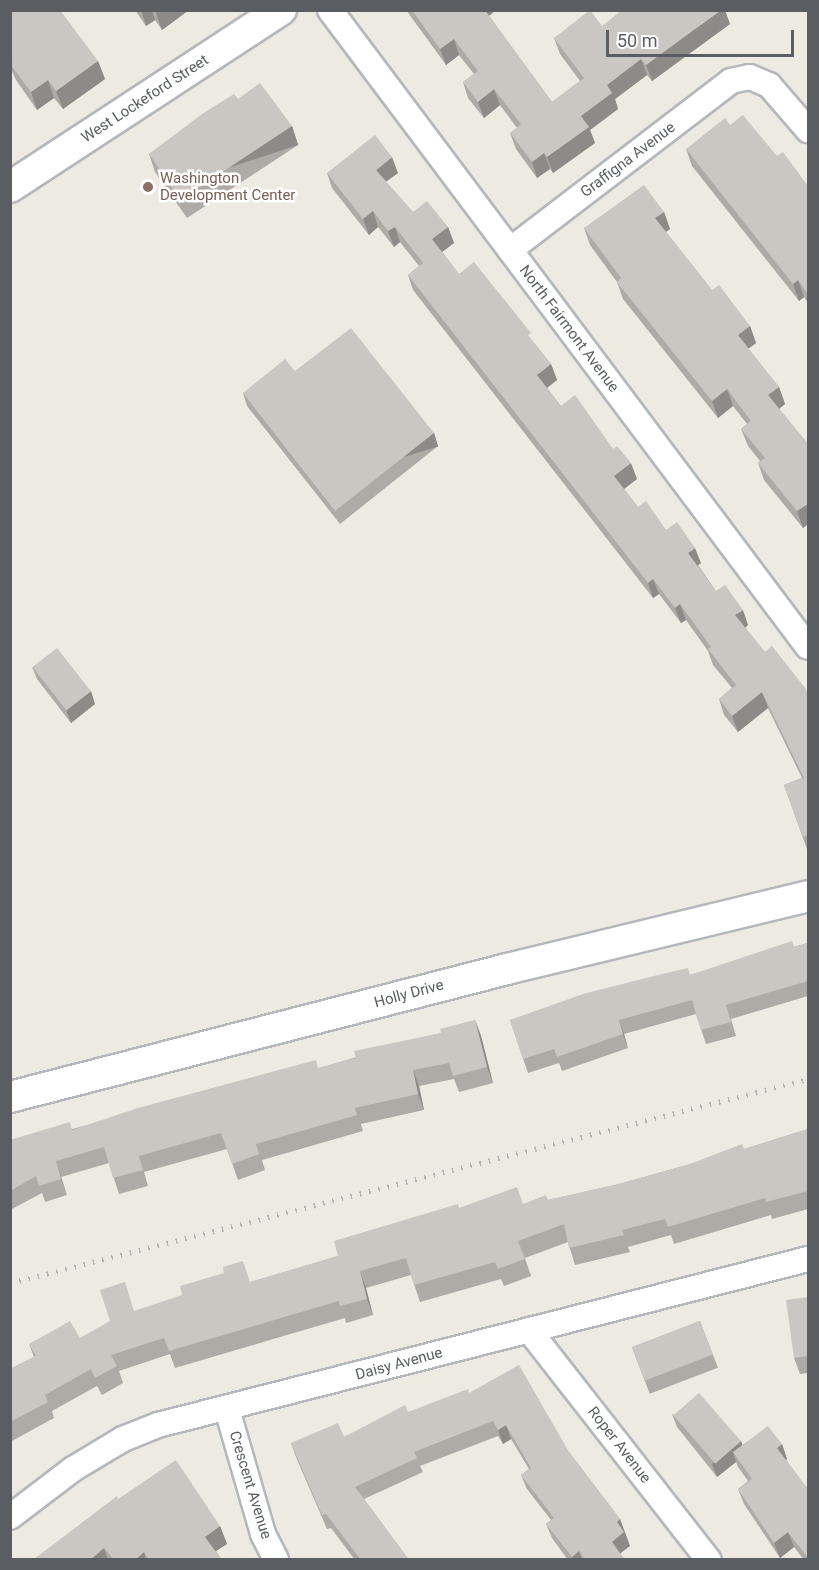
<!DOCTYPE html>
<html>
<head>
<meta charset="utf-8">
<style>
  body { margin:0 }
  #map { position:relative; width:819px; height:1570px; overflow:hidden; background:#edeae1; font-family:Roboto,sans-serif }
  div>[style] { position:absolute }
  .roads { filter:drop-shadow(2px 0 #b4b8bc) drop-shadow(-2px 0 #b4b8bc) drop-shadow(0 2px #b4b8bc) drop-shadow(0 -2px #b4b8bc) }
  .minor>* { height:24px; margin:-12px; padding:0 12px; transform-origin:12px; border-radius:12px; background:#fff }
  .tertiary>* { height:30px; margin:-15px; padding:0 15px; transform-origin:15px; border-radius:15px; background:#fff }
  .rail>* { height:4.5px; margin-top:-2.25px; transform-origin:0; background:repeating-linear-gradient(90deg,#b3b4b4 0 1.5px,transparent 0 9.5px) }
  .wall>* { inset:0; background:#aeaaa6; transform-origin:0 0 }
  .shaded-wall>* { inset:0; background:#8d8b87; transform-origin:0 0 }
  .building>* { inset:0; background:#cac6c1; transform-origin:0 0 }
  .dots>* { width:16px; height:16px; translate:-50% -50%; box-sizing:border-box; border:3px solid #fff; border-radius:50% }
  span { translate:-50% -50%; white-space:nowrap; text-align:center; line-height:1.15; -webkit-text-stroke:5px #fff; paint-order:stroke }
  .street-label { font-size:15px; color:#5a5e62 }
  .education-label { font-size:15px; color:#785e54 }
  .left { translate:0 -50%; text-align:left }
  .frame { position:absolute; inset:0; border:12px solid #5a5e62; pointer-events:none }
  .scale { position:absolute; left:606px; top:30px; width:188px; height:27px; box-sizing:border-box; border:3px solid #5a5e62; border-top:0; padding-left:8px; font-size:18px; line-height:21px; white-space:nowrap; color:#5a5e62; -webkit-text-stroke:4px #fff; paint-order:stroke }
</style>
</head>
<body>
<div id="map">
  <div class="roads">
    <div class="minor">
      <div style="left:330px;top:10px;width:796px;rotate:53.12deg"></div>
      <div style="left:510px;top:250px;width:278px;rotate:-37.4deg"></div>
      <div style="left:731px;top:81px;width:19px;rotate:-12deg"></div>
      <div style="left:750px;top:77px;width:21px;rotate:23deg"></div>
      <div style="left:769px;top:85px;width:60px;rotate:49.1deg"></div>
      <div style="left:529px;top:1330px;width:292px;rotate:52deg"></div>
      <div style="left:227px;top:1409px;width:130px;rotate:73.9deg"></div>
      <div style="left:263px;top:1534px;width:29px;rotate:63deg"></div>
      <div style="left:10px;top:1517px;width:79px;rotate:-37.3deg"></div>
      <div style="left:73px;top:1469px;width:58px;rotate:-31deg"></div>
      <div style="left:123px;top:1439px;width:38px;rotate:-22deg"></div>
      <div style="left:158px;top:1425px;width:671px;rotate:-14.33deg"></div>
    </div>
    <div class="tertiary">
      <div style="left:10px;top:187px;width:324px;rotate:-33.2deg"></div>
      <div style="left:10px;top:1097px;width:513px;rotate:-14.44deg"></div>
      <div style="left:507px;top:969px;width:310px;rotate:-13.6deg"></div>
    </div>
  </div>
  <div class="rail">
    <div style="left:10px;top:1283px;width:824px;rotate:-14.34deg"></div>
  </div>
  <div class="wall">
    <div style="clip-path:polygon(10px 10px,98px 61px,105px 79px,63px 109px,54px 98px,37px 110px,16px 80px,10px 67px)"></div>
    <div style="clip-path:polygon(135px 10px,189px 10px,162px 30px,155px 20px,146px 26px)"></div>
    <div style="clip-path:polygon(406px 10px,496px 10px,489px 16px,552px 102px,580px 81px,560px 54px,554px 38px,602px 26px,730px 24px,652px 81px,647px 75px,615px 99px,618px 109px,590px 130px,595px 143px,553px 173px,550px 169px,537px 178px,516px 149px,510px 133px,517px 128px,500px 105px,484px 118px,468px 98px,463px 82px,474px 74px,459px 55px,446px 65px)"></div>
    <div style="clip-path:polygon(238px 99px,292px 126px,298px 145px,187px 218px,155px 172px,149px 154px)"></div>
    <div style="clip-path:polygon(730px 125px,777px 156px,808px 186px,808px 303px,804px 297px,799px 301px,692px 166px,686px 149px)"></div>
    <div style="clip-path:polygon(327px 173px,398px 173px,386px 182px,413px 212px,448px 227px,454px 243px,442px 252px,459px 274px,534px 343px,551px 364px,557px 380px,547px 388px,561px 406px,613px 449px,637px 479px,624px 489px,638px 507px,666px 530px,701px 563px,698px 565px,716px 591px,748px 625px,745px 628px,765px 652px,808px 696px,808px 852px,784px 785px,802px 778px,768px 708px,738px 732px,724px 715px,719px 699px,732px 688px,713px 665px,708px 651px,686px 620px,681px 623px,659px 594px,653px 598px,413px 290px,408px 275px,419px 266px,400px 242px,394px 247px,378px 227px,369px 235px,332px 188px)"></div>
    <div style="clip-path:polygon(664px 212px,670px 229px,666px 232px,712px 290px,750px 326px,756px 343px,748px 349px,779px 387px,785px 404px,779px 409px,808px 444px,808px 524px,803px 528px,764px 480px,758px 463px,760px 461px,748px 446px,741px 429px,747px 424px,733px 406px,718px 418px,623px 299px,617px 282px,590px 245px,584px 228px)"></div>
    <div style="clip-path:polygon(295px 371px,434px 433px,438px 446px,340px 524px,247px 406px,243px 393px)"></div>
    <div style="clip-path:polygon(32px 667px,95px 704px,71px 723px,37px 679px)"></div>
    <div style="clip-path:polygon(808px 943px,808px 996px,731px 1019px,736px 1036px,706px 1044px,696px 1014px,624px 1034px,628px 1048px,562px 1071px,559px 1063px,528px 1073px,510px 1020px,690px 975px)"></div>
    <div style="clip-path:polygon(475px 1020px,481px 1036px,493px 1083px,459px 1092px,454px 1079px,419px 1086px,424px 1110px,361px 1124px,363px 1131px,262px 1160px,265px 1170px,238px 1180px,227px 1149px,144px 1172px,148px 1186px,119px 1194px,109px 1163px,61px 1177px,67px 1195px,45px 1202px,42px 1193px,10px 1210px,10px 1140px,72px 1129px,319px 1068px,441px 1033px)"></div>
    <div style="clip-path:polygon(808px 1129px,808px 1209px,772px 1219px,771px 1215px,674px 1244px,671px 1235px,628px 1247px,630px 1252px,575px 1265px,568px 1242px,525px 1258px,531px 1276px,504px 1286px,501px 1279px,420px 1302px,411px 1275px,366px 1288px,373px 1315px,346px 1323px,345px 1318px,175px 1368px,170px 1354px,119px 1371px,123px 1383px,102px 1395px,97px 1386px,52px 1411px,54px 1418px,10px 1442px,10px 1369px,34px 1357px,29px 1344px,80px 1338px,135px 1311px,251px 1282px,338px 1256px,460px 1208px,523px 1204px,548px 1200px,619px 1184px,744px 1149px)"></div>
    <div style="clip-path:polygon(808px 1297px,808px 1373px,800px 1374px,794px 1358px)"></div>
    <div style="left:700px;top:1321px;width:50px;height:73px;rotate:69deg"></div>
    <div style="clip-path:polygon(469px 1393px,569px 1452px,620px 1519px,630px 1546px,620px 1553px,625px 1560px,568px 1560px,552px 1538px,546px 1524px,551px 1520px,527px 1489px,521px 1475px,529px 1469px,511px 1439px,503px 1444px,498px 1436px,420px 1466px,423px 1472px,364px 1499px,409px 1560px,355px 1560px,331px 1528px,327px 1529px,296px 1457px,291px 1443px,344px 1437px,408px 1412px)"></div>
    <div style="clip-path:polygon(672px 1414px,741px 1441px,742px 1445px,782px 1444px,787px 1459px,786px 1460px,806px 1487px,808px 1485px,808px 1560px,804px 1560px,794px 1547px,780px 1558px,744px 1504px,738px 1489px,748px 1481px,738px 1467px,736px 1462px,717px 1477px,677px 1427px)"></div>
    <div style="clip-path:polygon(118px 1499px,220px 1526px,227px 1544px,216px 1551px,222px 1560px,33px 1560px)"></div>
  </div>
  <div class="shaded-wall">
    <div style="clip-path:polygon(141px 10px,152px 10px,155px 20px,146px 26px)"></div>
    <div style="clip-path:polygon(159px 10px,189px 10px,162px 30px,156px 13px)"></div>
    <div style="clip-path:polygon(482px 10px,496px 10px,485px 19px)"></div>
    <div style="clip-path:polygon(721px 10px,725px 10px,730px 24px,652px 81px,646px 65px)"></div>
    <div style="clip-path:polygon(454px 39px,459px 55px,446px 65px,440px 49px)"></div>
    <div style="clip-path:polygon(641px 59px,647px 75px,615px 99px,618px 109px,590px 130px,595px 143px,553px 173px,547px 157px,607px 85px)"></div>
    <div style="clip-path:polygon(98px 61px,105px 79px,63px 109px,56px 91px)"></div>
    <div style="clip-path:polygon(48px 80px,54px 98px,37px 110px,31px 92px)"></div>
    <div style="clip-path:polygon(494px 89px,500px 105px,484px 118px,478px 102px)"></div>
    <div style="left:292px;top:126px;width:20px;height:134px;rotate:72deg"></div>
    <div style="clip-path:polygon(544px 153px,550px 169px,537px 178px,532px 162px)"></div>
    <div style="clip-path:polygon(392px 157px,398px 173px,381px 185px,376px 170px)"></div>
    <div style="clip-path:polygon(373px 211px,378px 227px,369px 235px,363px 219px)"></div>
    <div style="clip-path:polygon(664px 212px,670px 229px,661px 235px,655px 218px)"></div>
    <div style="clip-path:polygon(395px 227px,400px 242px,394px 247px,388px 231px)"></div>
    <div style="clip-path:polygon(448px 227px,454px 243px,438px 255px,432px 239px)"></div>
    <div style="clip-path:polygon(798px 280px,804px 297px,799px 301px,793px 284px)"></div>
    <div style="clip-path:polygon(750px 326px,756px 343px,744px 352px,738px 335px)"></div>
    <div style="clip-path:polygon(551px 364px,557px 380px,543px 391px,537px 375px)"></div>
    <div style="clip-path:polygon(779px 387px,785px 404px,775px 412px,768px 395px)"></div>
    <div style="clip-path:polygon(727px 389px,733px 406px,718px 418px,712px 401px)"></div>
    <div style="left:434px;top:433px;width:14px;height:126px;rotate:73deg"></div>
    <div style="clip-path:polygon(631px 463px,637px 479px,620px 492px,614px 476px)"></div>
    <div style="clip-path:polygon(808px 503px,808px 524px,803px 528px,797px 511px)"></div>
    <div style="clip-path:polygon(695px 548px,701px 563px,694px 568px,688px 553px)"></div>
    <div style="clip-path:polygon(653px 579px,659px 594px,653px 598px,648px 583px)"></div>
    <div style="clip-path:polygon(680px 604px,686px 620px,681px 623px,675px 608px)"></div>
    <div style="clip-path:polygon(743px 610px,748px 625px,741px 631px,735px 615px)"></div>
    <div style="clip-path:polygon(91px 691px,95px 704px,71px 723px,66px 710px)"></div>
    <div style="clip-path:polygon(762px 692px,768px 708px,738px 732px,732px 716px)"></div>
    <div style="clip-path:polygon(475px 1020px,481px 1036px,493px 1083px,487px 1067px)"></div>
    <div style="clip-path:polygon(619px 1020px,624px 1034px,628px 1048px,623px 1034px)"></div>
    <div style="clip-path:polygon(413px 1070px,419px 1086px,424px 1110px,418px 1094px)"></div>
    <div style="clip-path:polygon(56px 1161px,61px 1177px,67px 1195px,61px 1179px)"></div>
    <div style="clip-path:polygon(360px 1271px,366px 1288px,373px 1315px,367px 1299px)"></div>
    <div style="clip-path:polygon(506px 1425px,511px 1439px,503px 1444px,498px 1430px)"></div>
    <div style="clip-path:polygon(741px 1441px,746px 1454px,733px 1452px,736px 1462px,717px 1477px,712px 1464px)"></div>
    <div style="clip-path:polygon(782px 1444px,787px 1459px,783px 1463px,777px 1448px)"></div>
    <div style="clip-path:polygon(620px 1519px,630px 1546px,617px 1556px,612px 1542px,617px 1522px)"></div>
    <div style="clip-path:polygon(220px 1526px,227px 1544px,211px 1554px,205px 1537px)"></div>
    <div style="clip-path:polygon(788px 1532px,794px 1547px,780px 1558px,774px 1543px)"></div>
    <div style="clip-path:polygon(104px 1548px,108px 1560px,90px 1560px)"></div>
    <div style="clip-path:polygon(579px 1551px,582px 1560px,573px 1560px,572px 1557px)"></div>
    <div style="clip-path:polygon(144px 1552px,146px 1560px,135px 1560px)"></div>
  </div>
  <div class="building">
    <div style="clip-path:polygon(10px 10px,60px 10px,98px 61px,56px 91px,48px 80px,31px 92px,10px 64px,10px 62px,13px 61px,10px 58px)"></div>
    <div style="clip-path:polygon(412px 10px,485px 10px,552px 102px,584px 78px,554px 38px,590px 10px,602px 26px,622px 10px,721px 10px,646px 65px,641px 59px,607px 85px,612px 93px,581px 116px,589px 127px,547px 157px,544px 153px,532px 162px,510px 133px,521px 124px,494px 89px,478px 102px,463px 82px,478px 71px,454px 39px,440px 49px)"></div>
    <div style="clip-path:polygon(260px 83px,292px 126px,180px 200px,149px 154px,202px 114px,234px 94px,238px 99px)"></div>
    <div style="clip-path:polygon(743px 115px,777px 156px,783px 152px,808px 186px,808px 294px,798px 280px,793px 284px,686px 149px,725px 118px,730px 125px)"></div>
    <div style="clip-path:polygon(375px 135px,392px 157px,376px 170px,413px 212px,427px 201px,448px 227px,432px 239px,459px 274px,474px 262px,531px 333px,528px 335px,551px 364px,537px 375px,561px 406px,575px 395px,613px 449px,617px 446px,631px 463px,614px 476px,638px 507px,646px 501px,666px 530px,677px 522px,695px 548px,688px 553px,716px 591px,725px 585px,743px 610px,735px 615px,765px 652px,772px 646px,806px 689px,808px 696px,808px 835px,803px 837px,784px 785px,804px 778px,762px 692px,732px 716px,719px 699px,736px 685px,708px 649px,711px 647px,680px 604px,675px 608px,653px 579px,648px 583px,408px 275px,423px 263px,395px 227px,388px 231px,373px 211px,363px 219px,327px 173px)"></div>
    <div style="clip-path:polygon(644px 185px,664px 212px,655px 218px,712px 290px,719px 285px,750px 326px,738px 335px,779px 387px,768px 395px,808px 444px,808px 504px,797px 511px,758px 463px,765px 458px,741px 429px,751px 421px,727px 389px,712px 401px,617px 282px,621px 278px,584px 228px)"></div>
    <div style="clip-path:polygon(351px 328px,434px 433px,335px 511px,243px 393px,285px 359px,295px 371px)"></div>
    <div style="left:57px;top:648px;width:55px;height:31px;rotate:52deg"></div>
    <div style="clip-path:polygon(792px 941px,794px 947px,808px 943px,808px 981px,726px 1005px,731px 1022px,701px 1030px,692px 1000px,619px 1020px,623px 1034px,557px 1057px,554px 1049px,523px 1059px,510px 1020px,583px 994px,658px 975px,688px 968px,690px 975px)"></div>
    <div style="clip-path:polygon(475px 1020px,487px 1067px,453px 1076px,449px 1063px,413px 1070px,418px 1094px,355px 1108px,357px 1115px,256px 1144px,259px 1154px,232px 1164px,221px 1133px,139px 1156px,143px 1170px,113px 1178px,104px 1147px,56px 1161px,61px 1179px,39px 1186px,36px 1176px,10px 1191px,10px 1140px,70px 1122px,72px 1130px,138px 1108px,316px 1060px,318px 1068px,356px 1058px,354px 1051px,441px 1033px,440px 1029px)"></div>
    <div style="clip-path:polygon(808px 1129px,808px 1191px,766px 1202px,765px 1198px,668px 1227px,665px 1219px,622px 1230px,624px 1235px,569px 1248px,564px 1224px,518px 1241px,525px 1259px,498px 1269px,495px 1262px,414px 1285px,406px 1258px,360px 1271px,367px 1299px,340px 1306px,339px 1301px,169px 1351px,164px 1338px,111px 1355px,117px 1366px,95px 1378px,91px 1369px,45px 1395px,48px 1402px,10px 1422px,10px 1369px,36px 1356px,29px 1344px,70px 1321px,80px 1338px,110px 1321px,100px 1290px,125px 1282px,134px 1311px,182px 1295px,180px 1286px,224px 1273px,223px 1267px,243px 1261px,250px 1282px,338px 1256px,334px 1241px,458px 1204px,459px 1208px,517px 1187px,523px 1204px,546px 1195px,548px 1200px,619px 1184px,690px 1164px,742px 1144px,744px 1149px)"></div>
    <div style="clip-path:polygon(808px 1297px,808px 1356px,794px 1358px,786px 1300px)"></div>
    <div style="left:700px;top:1321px;width:36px;height:73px;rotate:69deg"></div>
    <div style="clip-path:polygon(519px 1365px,569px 1452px,620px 1519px,617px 1522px,624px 1532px,612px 1542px,625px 1560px,585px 1560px,579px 1551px,572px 1557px,546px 1524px,554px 1518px,521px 1475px,531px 1468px,506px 1425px,498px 1430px,493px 1421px,414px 1452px,417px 1458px,355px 1487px,409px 1560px,361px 1560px,326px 1514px,322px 1515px,291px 1443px,338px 1423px,344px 1437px,405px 1405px,408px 1412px,468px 1389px,469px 1393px)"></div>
    <div style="left:699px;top:1393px;width:64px;height:34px;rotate:49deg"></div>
    <div style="clip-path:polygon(768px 1426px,782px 1444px,777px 1448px,806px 1487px,808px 1485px,808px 1558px,788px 1532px,774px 1543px,738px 1489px,752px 1479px,733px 1452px)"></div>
    <div style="clip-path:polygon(176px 1460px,220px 1526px,205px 1537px,222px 1560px,149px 1560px,144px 1552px,135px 1560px,114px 1560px,104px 1548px,90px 1560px,33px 1560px,117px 1496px,118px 1499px)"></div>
  </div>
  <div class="dots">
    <div style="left:148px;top:187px;background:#8d6e63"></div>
  </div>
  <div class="street-label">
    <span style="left:145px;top:99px;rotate:-33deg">West Lockeford Street</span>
    <span style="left:628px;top:160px;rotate:-37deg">Graffigna Avenue</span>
    <span style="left:569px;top:329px;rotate:53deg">North Fairmont Avenue</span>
    <span style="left:409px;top:994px;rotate:-15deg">Holly Drive</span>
    <span style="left:399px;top:1364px;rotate:-15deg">Daisy Avenue</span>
    <span style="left:619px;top:1445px;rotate:52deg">Roper Avenue</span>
    <span style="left:250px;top:1485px;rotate:73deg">Crescent Avenue</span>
  </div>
  <div class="education-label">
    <span class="left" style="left:160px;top:187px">Washington<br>Development Center</span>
  </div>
  <div class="frame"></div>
  <div class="scale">50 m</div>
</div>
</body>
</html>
